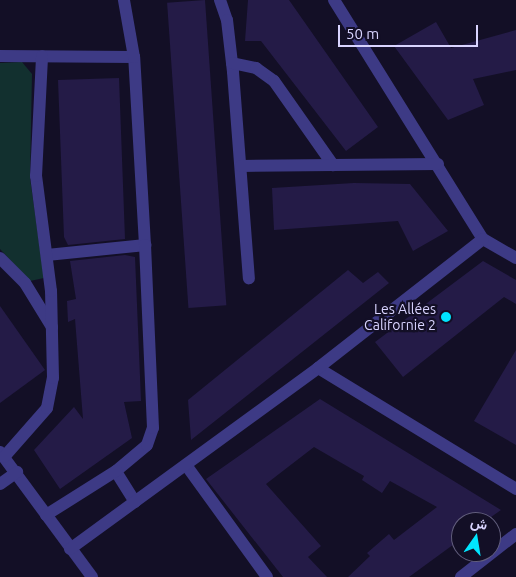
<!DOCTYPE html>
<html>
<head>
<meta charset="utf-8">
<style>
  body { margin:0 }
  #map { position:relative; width:516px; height:577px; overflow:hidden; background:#130f26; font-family:Ubuntu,Vazirmatn,sans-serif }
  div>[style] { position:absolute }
  .green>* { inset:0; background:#12302f }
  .building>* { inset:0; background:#241b47; transform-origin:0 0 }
  .street>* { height:12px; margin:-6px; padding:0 6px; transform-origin:6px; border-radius:6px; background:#3d3a85 }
  .dots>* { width:14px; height:14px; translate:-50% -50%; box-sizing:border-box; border:2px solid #130f26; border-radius:50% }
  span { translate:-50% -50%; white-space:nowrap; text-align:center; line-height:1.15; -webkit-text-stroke:4.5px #130f26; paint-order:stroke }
  .poi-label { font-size:14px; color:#d9d4ff }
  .right { translate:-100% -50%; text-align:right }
  .north { position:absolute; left:451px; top:512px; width:50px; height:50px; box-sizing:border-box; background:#130f26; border:1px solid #625e7d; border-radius:50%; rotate:13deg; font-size:14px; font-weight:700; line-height:20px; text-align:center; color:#d9d4ff }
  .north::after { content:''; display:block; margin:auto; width:18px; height:22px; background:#00e5ff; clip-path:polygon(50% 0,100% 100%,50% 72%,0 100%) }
  .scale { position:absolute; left:338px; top:25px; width:140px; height:22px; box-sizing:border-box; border:2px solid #d9d4ff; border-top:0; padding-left:6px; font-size:15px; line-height:18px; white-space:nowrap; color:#d9d4ff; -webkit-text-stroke:4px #130f26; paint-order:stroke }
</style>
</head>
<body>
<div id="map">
  <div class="green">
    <div style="clip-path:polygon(22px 62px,32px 74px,30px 178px,44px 278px,30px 281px,0 249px,0 63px)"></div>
  </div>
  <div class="building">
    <div style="left:205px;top:0;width:306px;height:38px;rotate:86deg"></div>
    <div style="clip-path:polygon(248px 0,289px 0,378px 127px,346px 151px,261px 41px,245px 41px)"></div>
    <div style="clip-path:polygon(436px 22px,451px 48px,516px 30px,516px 70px,473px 79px,484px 105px,448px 120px,394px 46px)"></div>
    <div style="clip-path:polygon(119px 78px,125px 239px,68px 245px,64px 237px,58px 80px)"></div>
    <div style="clip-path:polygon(354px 183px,410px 184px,448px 231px,413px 251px,398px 221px,274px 230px,272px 188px)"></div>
    <div style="clip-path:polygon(125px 255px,135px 257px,141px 401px,124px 402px,132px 438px,60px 489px,34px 450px,74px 407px,83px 419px,75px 319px,68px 322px,67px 301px,76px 299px,70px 261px)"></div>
    <div style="clip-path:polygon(483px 261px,516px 280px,516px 304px,504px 297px,403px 377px,375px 342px)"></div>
    <div style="clip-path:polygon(348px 270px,363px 283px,378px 272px,389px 283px,191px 440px,188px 400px)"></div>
    <div style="clip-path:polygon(0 306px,45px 370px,0 403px)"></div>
    <div style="clip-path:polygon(516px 350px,516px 445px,474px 421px)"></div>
    <div style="clip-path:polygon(320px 399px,501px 510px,484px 522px,461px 522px,461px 539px,409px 577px,348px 577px,370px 556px,367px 553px,389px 534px,394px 540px,437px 507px,390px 481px,382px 493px,362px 480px,364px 476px,314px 447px,266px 484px,321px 546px,308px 557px,327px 577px,283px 577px,206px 479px)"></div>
  </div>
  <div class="street">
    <div style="left:220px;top:0;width:21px;rotate:71deg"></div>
    <div style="left:227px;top:20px;width:52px;rotate:83.4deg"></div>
    <div style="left:233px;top:72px;width:207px;rotate:85.6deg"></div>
    <div style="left:334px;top:0;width:282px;rotate:58.1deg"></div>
    <div style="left:483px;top:239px;width:38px;rotate:30deg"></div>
    <div style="left:0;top:56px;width:134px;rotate:0.4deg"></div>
    <div style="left:232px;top:63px;width:25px;rotate:12deg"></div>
    <div style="left:256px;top:68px;width:22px;rotate:36deg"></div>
    <div style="left:274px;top:81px;width:103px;rotate:54.9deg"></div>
    <div style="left:241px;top:166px;width:197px;rotate:-0.6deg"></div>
    <div style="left:47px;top:255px;width:99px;rotate:-5.8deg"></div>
    <div style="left:145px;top:245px;width:188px;rotate:-93.3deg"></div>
    <div style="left:134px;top:57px;width:58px;rotate:-100deg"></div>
    <div style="left:0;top:258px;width:35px;rotate:45deg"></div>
    <div style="left:25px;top:283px;width:52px;rotate:58.5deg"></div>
    <div style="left:318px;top:368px;width:232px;rotate:31.4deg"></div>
    <div style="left:0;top:452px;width:155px;rotate:53.6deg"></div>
    <div style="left:4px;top:457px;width:65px;rotate:-48.7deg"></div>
    <div style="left:47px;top:408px;width:31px;rotate:-79deg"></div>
    <div style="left:53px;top:378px;width:87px;rotate:-91.3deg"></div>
    <div style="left:51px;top:291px;width:116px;rotate:-97.4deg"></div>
    <div style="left:36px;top:176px;width:120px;rotate:-87.1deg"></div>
    <div style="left:186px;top:465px;width:138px;rotate:54.1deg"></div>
    <div style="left:0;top:484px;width:21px;rotate:-35deg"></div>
    <div style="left:135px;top:502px;width:36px;rotate:-122deg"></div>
    <div style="left:116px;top:471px;width:40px;rotate:-40deg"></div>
    <div style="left:147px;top:445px;width:18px;rotate:-71deg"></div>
    <div style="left:153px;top:428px;width:183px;rotate:-92.5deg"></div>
    <div style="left:46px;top:515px;width:83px;rotate:-32.2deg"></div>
    <div style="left:70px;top:549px;width:307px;rotate:-36.1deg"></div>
    <div style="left:318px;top:368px;width:209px;rotate:-38deg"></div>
    <div style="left:461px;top:577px;width:70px;rotate:-38deg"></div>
  </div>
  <div class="dots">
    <div style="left:446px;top:317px;background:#00e5ff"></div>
  </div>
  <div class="poi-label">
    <span class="right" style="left:436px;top:317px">Les Allées<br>Californie 2</span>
  </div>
  <div class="north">ش</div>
  <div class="scale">50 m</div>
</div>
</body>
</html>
